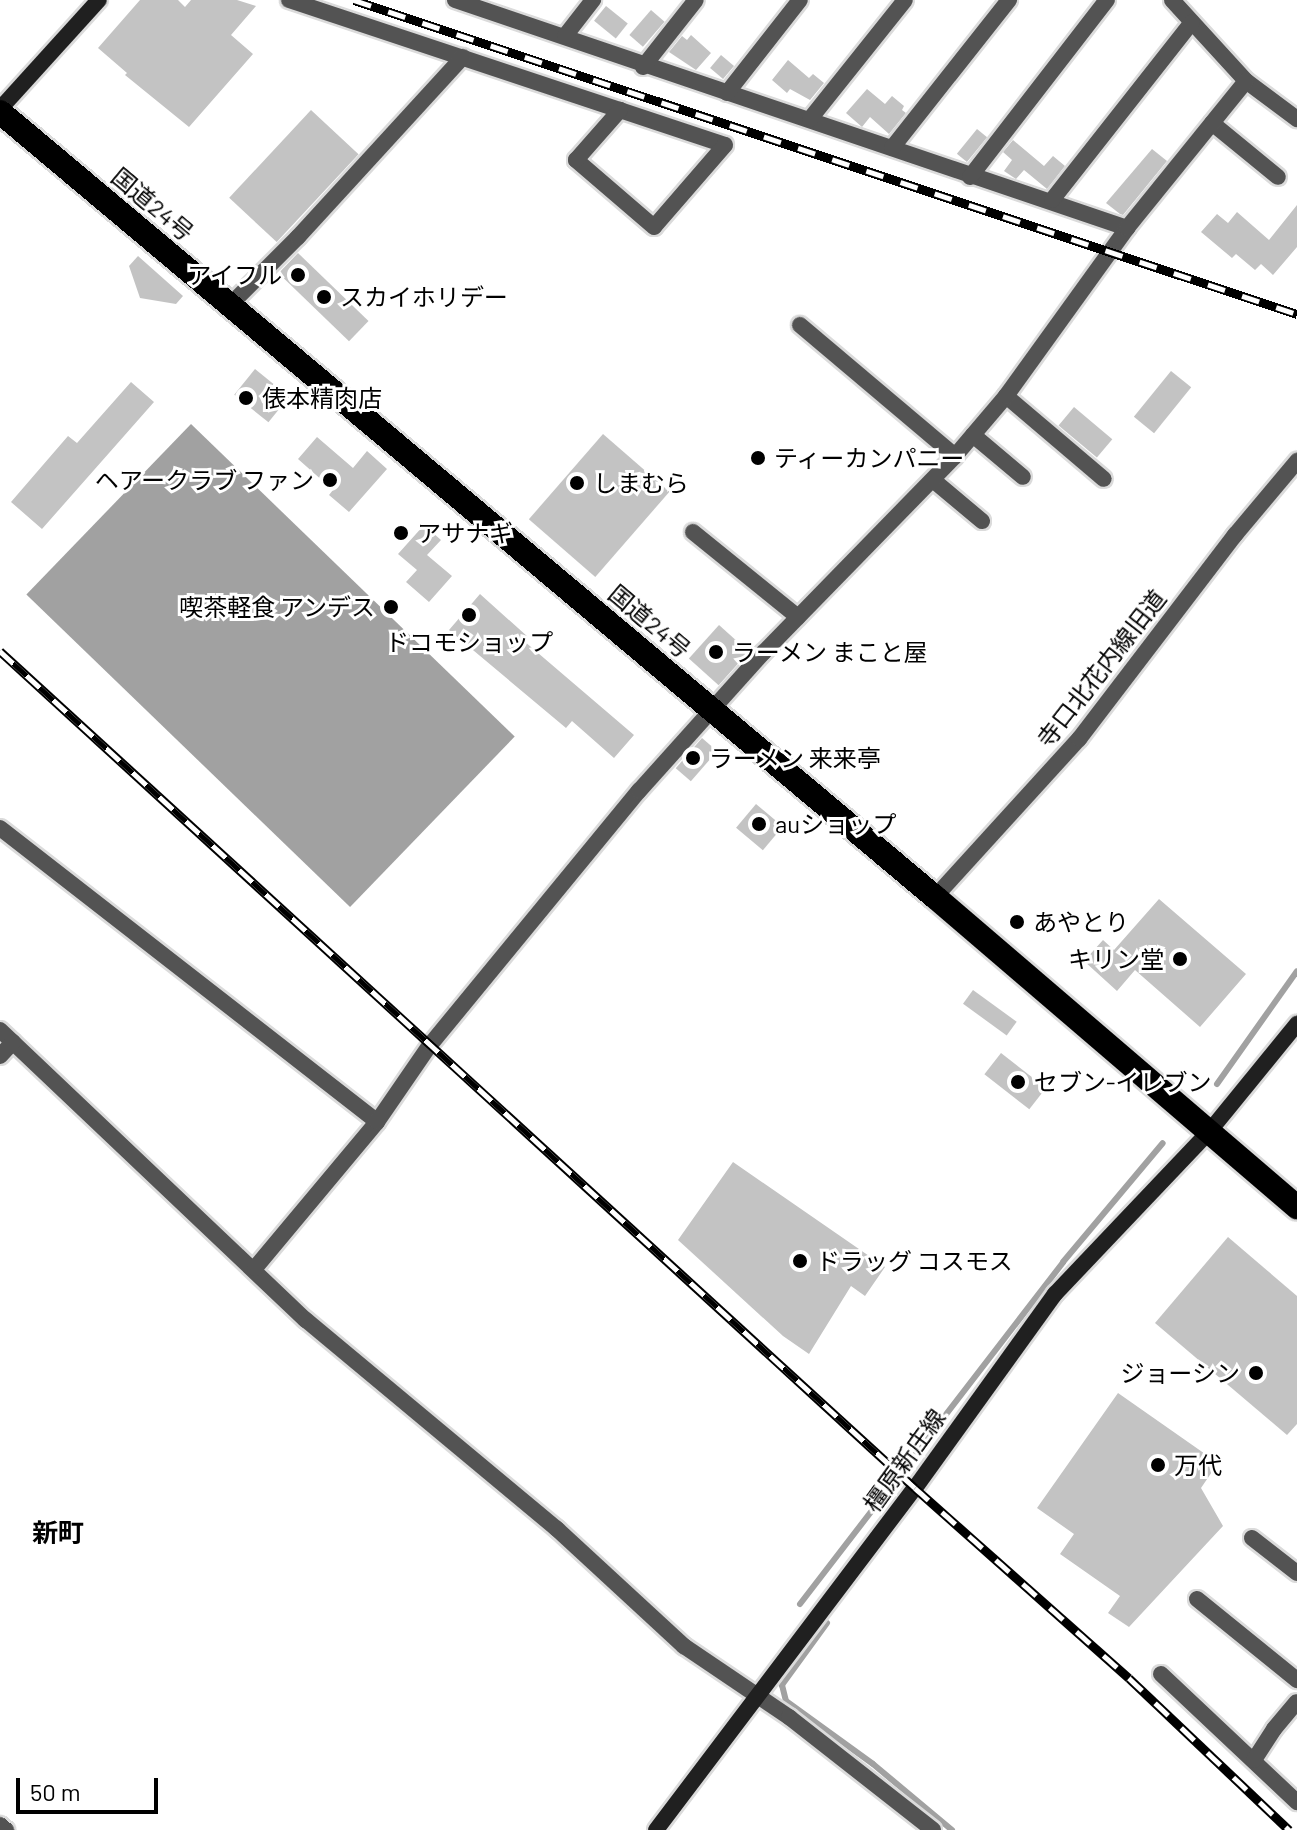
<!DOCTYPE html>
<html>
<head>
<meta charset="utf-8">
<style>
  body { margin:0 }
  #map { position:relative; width:1297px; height:1830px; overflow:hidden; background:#fff; font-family:Barlow,"Noto Sans JP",sans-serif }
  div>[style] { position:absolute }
  .water>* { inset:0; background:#a1a1a1; transform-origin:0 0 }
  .stream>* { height:6px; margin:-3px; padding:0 3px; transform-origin:3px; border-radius:3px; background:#a1a1a1 }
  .building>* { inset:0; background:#c3c3c3; transform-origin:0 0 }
  .roads { filter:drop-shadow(2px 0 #dbdbdb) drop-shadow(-2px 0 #dbdbdb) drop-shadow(0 2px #dbdbdb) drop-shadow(0 -2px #dbdbdb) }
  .street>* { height:16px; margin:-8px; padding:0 8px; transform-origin:8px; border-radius:8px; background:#535353 }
  .secondary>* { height:16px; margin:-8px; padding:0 8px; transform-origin:8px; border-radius:8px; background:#202020 }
  .highway>* { height:24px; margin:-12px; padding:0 12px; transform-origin:12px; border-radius:12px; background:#000 }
  .rail>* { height:9px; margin-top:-4.5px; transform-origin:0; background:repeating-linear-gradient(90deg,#fff 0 18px,#000 0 36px); box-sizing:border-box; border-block:2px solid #000 }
  .dots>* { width:22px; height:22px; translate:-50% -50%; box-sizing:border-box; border:4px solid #fff; border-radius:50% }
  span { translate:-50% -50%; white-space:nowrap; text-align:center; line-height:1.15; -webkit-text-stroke:6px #fff; paint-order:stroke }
  .street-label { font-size:24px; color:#000 }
  .poi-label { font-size:24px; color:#000 }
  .right { translate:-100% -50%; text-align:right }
  .left { translate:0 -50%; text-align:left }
  .neighbourhood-label { font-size:26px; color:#000; font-weight:700 }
  .scale { position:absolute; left:16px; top:1778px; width:142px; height:36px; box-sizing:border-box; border:4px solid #000; border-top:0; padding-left:10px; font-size:24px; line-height:28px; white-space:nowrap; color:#000; -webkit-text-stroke:6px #fff; paint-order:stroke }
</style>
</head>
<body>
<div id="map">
  <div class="water">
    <div style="left:191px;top:424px;width:450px;height:237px;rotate:44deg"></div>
  </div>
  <div class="stream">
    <div style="left:1217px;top:1084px;width:138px;rotate:-54.7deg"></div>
    <div style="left:800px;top:1604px;width:431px;rotate:-52.4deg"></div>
    <div style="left:1063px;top:1262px;width:155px;rotate:-50deg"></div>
    <div style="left:827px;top:1623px;width:77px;rotate:126deg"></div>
    <div style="left:782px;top:1685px;width:16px;rotate:76deg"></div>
    <div style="left:786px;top:1701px;width:107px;rotate:35.9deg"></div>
    <div style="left:873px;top:1764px;width:103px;rotate:39.9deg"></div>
  </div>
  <div class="building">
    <div style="clip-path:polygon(140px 0,178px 0,185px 7px,191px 0,237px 0,256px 6px,231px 35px,253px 54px,189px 127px,125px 75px,127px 73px,98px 48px)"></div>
    <div style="left:606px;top:6px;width:28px;height:19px;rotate:39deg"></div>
    <div style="left:651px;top:10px;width:18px;height:33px;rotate:41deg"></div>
    <div style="clip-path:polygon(691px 35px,711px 53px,696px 70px,669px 52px,682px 36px,687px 40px)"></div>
    <div style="left:721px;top:55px;width:17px;height:17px;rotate:40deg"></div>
    <div style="clip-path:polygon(788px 60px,809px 78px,813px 74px,824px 83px,810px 100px,790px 89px,787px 93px,772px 80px)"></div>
    <div style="clip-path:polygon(867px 89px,885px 104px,892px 96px,904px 106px,902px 110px,906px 113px,889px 134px,870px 117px,862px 127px,846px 113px)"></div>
    <div style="left:311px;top:110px;width:65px;height:120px;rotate:43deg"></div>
    <div style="left:977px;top:129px;width:13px;height:32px;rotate:39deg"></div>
    <div style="clip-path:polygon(1013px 140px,1044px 166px,1053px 156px,1065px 166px,1047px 189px,1024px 170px,1016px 179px,1004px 171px,1012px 160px,1003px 152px)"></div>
    <div style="clip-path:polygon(1152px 149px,1167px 161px,1123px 215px,1120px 214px,1106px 203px)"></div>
    <div style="clip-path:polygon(1297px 205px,1297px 247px,1273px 275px,1261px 264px,1255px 270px,1236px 254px,1232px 258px,1201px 232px,1217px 214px,1228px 223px,1237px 212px,1269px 240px)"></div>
    <div style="left:298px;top:253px;width:98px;height:28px;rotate:44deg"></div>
    <div style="clip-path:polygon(138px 256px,183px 296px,176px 304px,140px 298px,129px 266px)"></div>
    <div style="left:255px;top:369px;width:44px;height:33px;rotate:39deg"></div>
    <div style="left:1171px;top:371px;width:26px;height:59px;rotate:39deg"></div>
    <div style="clip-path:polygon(131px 382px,154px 402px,42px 529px,11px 502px,68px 436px,77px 443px)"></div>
    <div style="left:1074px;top:407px;width:50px;height:24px;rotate:40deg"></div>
    <div style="left:603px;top:434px;width:88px;height:113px;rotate:41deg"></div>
    <div style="clip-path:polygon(317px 437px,353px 468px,367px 451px,387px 469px,349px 512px,329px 495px,333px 490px,298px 459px)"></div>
    <div style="clip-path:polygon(424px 525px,441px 540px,427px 555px,452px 576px,429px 602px,406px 582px,417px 570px,398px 554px)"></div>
    <div style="clip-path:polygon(480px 594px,528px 637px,524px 641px,634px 735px,614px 758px,572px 721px,566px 728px,449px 630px)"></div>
    <div style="left:719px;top:625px;width:40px;height:45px;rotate:42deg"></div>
    <div style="left:702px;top:738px;width:20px;height:40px;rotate:41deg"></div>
    <div style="left:756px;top:804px;width:35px;height:31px;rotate:40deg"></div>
    <div style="clip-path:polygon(1159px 899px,1246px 974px,1200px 1027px,1135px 970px,1117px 991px,1084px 961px,1103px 940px,1114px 950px)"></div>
    <div style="left:973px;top:990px;width:54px;height:17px;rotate:36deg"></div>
    <div style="left:1001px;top:1053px;width:57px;height:27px;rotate:38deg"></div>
    <div style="clip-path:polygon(733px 1162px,885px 1267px,865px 1296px,851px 1286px,809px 1354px,783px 1336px,678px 1240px)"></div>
    <div style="clip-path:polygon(1228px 1237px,1297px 1296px,1297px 1424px,1287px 1435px,1155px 1323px)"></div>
    <div style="clip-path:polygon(1118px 1393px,1218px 1463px,1201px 1488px,1223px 1526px,1129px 1627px,1108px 1613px,1120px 1596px,1060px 1554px,1074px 1534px,1037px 1508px)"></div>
  </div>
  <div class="roads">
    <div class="street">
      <div style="left:289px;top:0;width:459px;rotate:18.4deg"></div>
      <div style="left:725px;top:145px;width:108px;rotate:130.9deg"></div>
      <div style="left:654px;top:227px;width:103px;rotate:-139.3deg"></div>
      <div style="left:576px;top:160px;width:67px;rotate:-48.7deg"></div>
      <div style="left:455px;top:0;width:710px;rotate:18.74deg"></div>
      <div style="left:1172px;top:0;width:110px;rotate:47.6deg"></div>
      <div style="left:1246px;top:81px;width:64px;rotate:36.7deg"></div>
      <div style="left:565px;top:36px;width:46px;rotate:-52.1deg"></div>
      <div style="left:643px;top:67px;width:85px;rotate:-51.7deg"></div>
      <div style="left:727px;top:93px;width:118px;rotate:-51.9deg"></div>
      <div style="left:810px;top:119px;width:152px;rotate:-51.4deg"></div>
      <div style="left:1212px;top:123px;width:85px;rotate:39.3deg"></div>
      <div style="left:892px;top:148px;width:189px;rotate:-51.7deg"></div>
      <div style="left:970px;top:177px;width:224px;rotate:-52.3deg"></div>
      <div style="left:1052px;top:200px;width:226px;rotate:-51.8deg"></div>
      <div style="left:230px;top:305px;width:96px;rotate:-45deg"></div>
      <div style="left:298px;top:237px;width:244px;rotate:-47.5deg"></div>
      <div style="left:800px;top:325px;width:203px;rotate:40.2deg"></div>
      <div style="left:1006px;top:396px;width:128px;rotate:40.3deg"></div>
      <div style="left:973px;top:435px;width:65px;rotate:40deg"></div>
      <div style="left:933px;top:480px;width:64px;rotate:39.9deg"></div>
      <div style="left:693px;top:532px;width:135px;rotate:39deg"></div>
      <div style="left:0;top:828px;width:478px;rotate:37.9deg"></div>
      <div style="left:935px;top:897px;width:214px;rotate:-47.7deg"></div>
      <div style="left:1079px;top:739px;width:257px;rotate:-52.6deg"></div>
      <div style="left:1235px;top:535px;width:97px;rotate:-50deg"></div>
      <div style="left:0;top:1030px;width:422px;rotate:43.5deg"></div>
      <div style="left:306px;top:1320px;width:327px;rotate:39.8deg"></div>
      <div style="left:557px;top:1529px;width:173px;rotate:42.7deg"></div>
      <div style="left:684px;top:1646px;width:127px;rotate:34.1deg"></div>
      <div style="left:789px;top:1717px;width:183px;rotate:38.1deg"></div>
      <div style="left:0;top:1056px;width:19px;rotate:-47deg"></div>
      <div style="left:255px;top:1268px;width:190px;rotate:-50.1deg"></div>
      <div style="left:377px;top:1122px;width:93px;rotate:-55.5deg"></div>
      <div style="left:430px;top:1045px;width:329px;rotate:-50.6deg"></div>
      <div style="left:639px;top:791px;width:186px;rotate:-48.1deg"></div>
      <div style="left:763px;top:653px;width:275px;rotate:-45.7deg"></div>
      <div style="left:955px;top:456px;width:79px;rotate:-49.6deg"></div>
      <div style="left:1006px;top:396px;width:207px;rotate:-54.2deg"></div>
      <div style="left:1127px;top:228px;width:189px;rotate:-51deg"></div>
      <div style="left:1252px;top:1538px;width:57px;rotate:37.9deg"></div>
      <div style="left:1197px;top:1599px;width:129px;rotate:39deg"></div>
      <div style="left:1161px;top:1674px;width:187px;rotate:43.3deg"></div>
      <div style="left:1254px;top:1760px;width:37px;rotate:-57deg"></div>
      <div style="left:1274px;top:1729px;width:35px;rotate:-50deg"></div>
      <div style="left:0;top:1825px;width:8px;rotate:40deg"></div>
    </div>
    <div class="secondary">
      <div style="left:0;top:109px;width:147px;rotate:-47.8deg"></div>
      <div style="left:656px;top:1830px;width:429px;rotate:-52.9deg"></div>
      <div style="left:915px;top:1488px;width:239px;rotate:-54.2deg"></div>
      <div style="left:1055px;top:1294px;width:222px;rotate:-46.5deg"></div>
      <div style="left:1208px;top:1133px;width:141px;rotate:-50.8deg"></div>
    </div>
    <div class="highway">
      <div style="left:0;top:112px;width:1221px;rotate:40.02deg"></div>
      <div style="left:935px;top:897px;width:477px;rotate:40.6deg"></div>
    </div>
  </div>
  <div class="rail">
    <div style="left:354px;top:0;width:994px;rotate:18.42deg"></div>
    <div style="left:0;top:651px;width:1240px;rotate:42.45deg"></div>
    <div style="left:915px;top:1488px;width:286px;rotate:41.6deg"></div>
    <div style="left:1129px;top:1678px;width:221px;rotate:43.5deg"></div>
  </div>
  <div class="dots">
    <div style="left:298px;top:275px;background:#000"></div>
    <div style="left:324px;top:297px;background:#000"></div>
    <div style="left:246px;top:398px;background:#000"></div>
    <div style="left:758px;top:458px;background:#000"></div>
    <div style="left:330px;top:480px;background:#000"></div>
    <div style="left:577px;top:483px;background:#000"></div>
    <div style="left:401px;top:533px;background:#000"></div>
    <div style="left:391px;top:607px;background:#000"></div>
    <div style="left:469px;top:615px;background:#000"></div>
    <div style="left:716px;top:652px;background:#000"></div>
    <div style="left:693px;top:758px;background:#000"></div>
    <div style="left:759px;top:824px;background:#000"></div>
    <div style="left:1017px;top:922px;background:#000"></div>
    <div style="left:1180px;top:959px;background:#000"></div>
    <div style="left:1018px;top:1082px;background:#000"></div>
    <div style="left:800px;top:1261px;background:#000"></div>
    <div style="left:1256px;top:1373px;background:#000"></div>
    <div style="left:1158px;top:1465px;background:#000"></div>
  </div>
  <div class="street-label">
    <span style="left:153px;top:204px;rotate:40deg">国道24号</span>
    <span style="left:650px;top:621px;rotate:40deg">国道24号</span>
    <span style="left:1101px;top:668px;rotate:-52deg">寺口北花内線旧道</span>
    <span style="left:904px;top:1460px;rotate:-54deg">橿原新庄線</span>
  </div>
  <div class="poi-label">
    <span class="right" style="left:282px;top:275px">アイフル</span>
    <span class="left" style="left:340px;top:297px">スカイホリデー</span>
    <span class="left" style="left:262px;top:398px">俵本精肉店</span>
    <span class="left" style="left:774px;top:458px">ティーカンパニー</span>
    <span class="right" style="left:314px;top:480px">ヘアークラブ ファン</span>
    <span class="left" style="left:593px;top:483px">しまむら</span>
    <span class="left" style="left:417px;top:533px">アサナギ</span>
    <span class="right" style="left:375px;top:607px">喫茶軽食 アンデス</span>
    <span style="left:469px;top:642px">ドコモショップ</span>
    <span class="left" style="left:732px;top:652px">ラーメン まこと屋</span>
    <span class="left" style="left:709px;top:758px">ラーメン 来来亭</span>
    <span class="left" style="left:775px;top:824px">auショップ</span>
    <span class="left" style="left:1033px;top:922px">あやとり</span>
    <span class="right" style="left:1164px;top:959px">キリン堂</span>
    <span class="left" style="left:1034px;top:1082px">セブン-イレブン</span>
    <span class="left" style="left:816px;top:1261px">ドラッグ コスモス</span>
    <span class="right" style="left:1240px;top:1373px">ジョーシン</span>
    <span class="left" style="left:1174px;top:1465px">万代</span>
  </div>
  <div class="neighbourhood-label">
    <span style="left:58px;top:1532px">新町</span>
  </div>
  <div class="scale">50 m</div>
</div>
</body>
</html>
